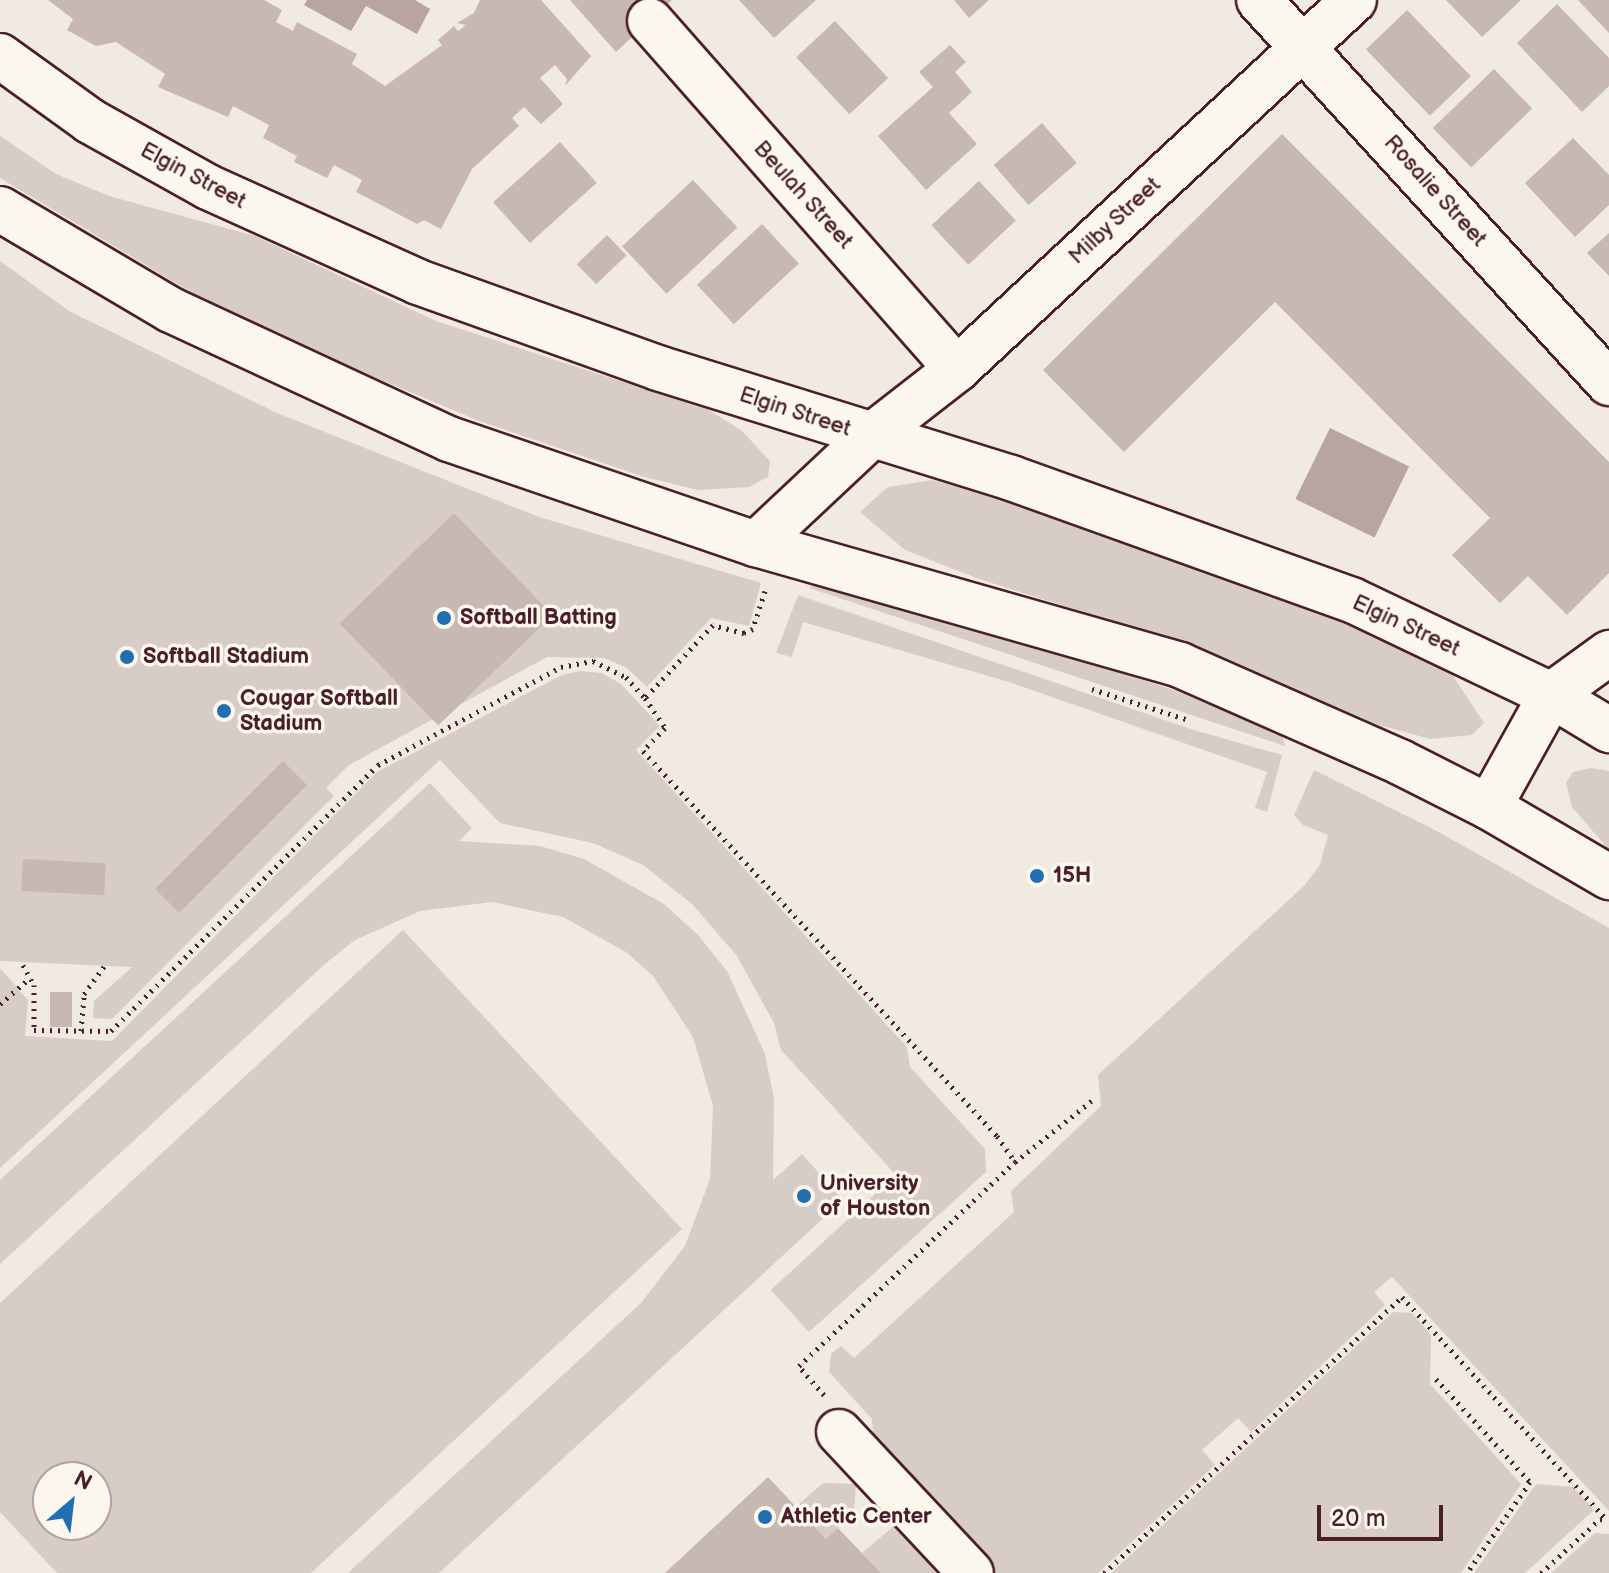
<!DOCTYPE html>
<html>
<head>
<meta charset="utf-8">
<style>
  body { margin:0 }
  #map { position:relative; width:1609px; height:1573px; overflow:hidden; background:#f0eae0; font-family:"Balsamiq Sans",sans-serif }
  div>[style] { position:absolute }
  .green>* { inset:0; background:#d8ccc6 }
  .water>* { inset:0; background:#b8a4a2; transform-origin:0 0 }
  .building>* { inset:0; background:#c8b8b3; transform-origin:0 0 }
  .path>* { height:5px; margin-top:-2.5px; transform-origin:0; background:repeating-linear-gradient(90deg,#4a1f2b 0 2px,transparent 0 8px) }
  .roads { filter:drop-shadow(2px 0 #4a1f2b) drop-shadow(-2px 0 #4a1f2b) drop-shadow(0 2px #4a1f2b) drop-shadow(0 -2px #4a1f2b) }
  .minor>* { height:44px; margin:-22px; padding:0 22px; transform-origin:22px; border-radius:22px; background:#fbf7ec }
  .major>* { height:44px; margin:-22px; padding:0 22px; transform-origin:22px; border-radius:22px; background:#fbf7ec }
  .dots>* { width:22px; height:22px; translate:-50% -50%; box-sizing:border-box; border:4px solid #fbf7ec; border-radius:50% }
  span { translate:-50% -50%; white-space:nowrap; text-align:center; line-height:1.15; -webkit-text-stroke:7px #fbf7ec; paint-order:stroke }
  .street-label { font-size:22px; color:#4a1f2b }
  .poi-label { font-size:22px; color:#4a1f2b; font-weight:700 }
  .left { translate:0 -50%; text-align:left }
  .north { position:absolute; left:32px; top:1461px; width:80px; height:80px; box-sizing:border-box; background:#fbf7ec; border:2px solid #b4a19f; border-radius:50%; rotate:28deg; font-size:22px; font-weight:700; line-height:32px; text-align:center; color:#4a1f2b }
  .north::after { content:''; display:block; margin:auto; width:28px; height:36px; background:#1f6fb2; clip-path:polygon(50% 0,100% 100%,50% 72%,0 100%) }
  .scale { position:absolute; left:1317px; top:1505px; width:126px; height:36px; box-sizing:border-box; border:4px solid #4a1f2b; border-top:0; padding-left:10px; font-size:24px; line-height:28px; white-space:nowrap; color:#4a1f2b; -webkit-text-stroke:6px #fbf7ec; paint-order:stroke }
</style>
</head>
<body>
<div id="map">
  <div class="green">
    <div style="clip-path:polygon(0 136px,56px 174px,109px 196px,255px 236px,436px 321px,709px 410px,742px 431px,770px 461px,768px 477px,749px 487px,698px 490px,641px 476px,479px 421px,236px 319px,0 178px)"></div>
    <div style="clip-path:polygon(0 261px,69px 311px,277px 413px,539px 517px,761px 583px,749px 626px,711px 618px,647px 687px,627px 668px,604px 658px,547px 657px,349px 765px,326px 788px,334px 796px,112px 1019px,93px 1018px,94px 1001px,132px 967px,0 961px)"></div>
    <div style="clip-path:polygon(933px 480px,1219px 564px,1447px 667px,1484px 723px,1472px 735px,1430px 739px,1376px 724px,1211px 652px,979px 579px,905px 550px,860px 512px,888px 487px)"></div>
    <div style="clip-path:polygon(825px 580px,1174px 690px,1282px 735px,1285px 746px,809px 588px)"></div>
    <div style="clip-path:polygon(798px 595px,1194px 730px,1282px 755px,1267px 812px,1255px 808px,1267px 772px,1009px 682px,803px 622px,792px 657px,776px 653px)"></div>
    <div style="clip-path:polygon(580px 671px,602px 673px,621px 684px,660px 726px,636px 750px,907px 1047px,910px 1067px,985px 1149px,986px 1172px,809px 1332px,771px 1290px,896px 1175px,781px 1050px,774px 1023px,737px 956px,692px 904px,643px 865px,593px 843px,500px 823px,440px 760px,0 1168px,0 968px,28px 1000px,25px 1036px,112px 1041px,377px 772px,562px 675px)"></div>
    <div style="clip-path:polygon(1591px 768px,1609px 771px,1609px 850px,1572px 807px,1566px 783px,1573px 772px)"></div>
    <div style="clip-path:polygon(1314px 770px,1433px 829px,1609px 928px,1609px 1511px,1392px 1277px,1374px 1292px,1385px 1305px,1251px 1432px,1238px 1418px,1202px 1450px,1215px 1465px,1098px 1573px,981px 1573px,875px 1463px,872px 1419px,829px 1372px,831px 1354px,841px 1346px,854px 1358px,1014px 1212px,1011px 1191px,1101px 1106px,1098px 1075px,1304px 886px,1320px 865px,1328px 835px,1303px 825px,1294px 815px)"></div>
    <div style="clip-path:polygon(430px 783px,472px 828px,459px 841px,540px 846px,584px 859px,664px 904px,698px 935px,727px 971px,765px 1054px,774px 1099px,773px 1180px,802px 1154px,843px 1200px,439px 1573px,348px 1573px,641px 1303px,685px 1246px,710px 1179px,713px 1106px,693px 1037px,653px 976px,626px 952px,563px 917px,492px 902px,420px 911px,355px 940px,326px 963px,0 1264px,0 1180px)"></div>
    <div style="clip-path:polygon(evenodd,403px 930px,682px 1229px,311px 1573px,57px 1573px,0 1512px,0 1303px,403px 930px,96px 1477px,96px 1525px,48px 1525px,48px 1477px,96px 1477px)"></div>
    <div style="clip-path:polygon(1393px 1312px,1412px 1313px,1431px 1335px,1430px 1384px,1521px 1484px,1461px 1573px,1111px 1573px)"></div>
    <div style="clip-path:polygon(823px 1483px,856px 1484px,854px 1513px,826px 1539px,796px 1507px)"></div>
    <div style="clip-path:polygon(1536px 1484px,1573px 1487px,1594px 1510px,1525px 1573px,1474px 1573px)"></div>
    <div style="clip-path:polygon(894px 1526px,937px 1573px,881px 1573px,862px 1553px)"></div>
    <div style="clip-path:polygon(1595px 1533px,1609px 1534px,1609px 1573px,1551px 1573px)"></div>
  </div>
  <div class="water">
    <div style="clip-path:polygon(307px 0,415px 0,430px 9px,417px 34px,366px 6px,351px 31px,304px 5px)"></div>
    <div style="left:1330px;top:428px;width:88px;height:79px;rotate:26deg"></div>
  </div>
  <div class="building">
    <div style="clip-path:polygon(48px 0,264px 0,282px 10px,276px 22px,293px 31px,297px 22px,357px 54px,352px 64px,385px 86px,442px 45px,438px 40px,454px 26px,458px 31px,466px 25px,457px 23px,474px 13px,480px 0,541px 0,591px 56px,565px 86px,567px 79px,555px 65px,540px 78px,563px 104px,541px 124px,524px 107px,512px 118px,519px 126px,472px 169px,441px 229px,424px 220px,417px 224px,356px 192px,362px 180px,334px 165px,327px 178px,294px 162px,297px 156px,263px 138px,269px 125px,233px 106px,228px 117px,158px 87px,165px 74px,116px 42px,96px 46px,67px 30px,73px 19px)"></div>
    <div style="clip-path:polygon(570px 0,672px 0,616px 52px)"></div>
    <div style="clip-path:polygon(739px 0,816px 0,774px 38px)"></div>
    <div style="clip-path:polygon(954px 0,989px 0,969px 18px)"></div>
    <div style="clip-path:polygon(1446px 0,1521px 0,1482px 37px)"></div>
    <div style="clip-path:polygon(1578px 0,1609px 0,1609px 33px)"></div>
    <div style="clip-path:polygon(1557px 4px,1609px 58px,1609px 86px,1582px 112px,1517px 43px)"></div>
    <div style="left:1407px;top:10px;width:92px;height:57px;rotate:46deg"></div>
    <div style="left:835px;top:21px;width:78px;height:53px;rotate:47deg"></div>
    <div style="clip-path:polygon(950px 45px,966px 62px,955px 72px,972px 92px,949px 113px,977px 144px,926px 190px,878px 136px,933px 87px,919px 72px)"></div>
    <div style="left:1494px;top:69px;width:55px;height:85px;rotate:46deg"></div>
    <div style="left:1042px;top:123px;width:53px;height:64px;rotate:49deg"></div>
    <div style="clip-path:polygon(1282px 134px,1609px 462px,1609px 573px,1567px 615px,1528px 576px,1500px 603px,1452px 555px,1490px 518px,1275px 302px,1124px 452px,1043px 370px)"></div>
    <div style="clip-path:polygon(1573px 138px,1609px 175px,1609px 205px,1575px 237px,1525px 183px)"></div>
    <div style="left:560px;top:142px;width:55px;height:90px;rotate:48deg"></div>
    <div style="left:693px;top:180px;width:65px;height:97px;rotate:47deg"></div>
    <div style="left:979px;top:181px;width:54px;height:65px;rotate:47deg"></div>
    <div style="left:762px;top:224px;width:54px;height:89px;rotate:47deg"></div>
    <div style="clip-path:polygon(1609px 233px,1609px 276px,1587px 253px)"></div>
    <div style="left:607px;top:235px;width:28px;height:42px;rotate:46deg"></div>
    <div style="left:454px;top:513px;width:142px;height:159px;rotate:46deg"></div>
    <div style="left:283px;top:761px;width:34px;height:181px;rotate:45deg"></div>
    <div style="left:23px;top:859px;width:83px;height:32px;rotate:3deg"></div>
    <div style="left:50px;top:992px;width:22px;height:35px"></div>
    <div style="clip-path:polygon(768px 1477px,826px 1539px,838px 1528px,881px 1573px,665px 1573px)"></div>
  </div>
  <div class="path">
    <div style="left:765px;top:591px;width:40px;rotate:108deg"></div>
    <div style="left:753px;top:629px;width:10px;rotate:156deg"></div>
    <div style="left:744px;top:633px;width:32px;rotate:-166deg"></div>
    <div style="left:713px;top:625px;width:100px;rotate:133deg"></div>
    <div style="left:645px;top:698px;width:36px;rotate:56deg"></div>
    <div style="left:665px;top:728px;width:32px;rotate:134deg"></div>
    <div style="left:643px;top:751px;width:523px;rotate:47.4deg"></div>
    <div style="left:997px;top:1136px;width:32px;rotate:55deg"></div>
    <div style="left:1015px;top:1162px;width:101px;rotate:-38.6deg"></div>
    <div style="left:1092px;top:689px;width:102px;rotate:17.7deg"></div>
    <div style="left:23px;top:965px;width:23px;rotate:61deg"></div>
    <div style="left:34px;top:985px;width:45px;rotate:90deg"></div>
    <div style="left:34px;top:1030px;width:77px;rotate:0.7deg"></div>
    <div style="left:111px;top:1031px;width:377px;rotate:-44.9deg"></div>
    <div style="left:378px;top:765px;width:208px;rotate:-28.2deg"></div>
    <div style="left:561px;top:667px;width:33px;rotate:-11deg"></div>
    <div style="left:593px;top:661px;width:37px;rotate:26deg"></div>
    <div style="left:626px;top:677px;width:28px;rotate:48deg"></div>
    <div style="left:0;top:1004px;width:40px;rotate:-41deg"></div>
    <div style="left:81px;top:1031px;width:37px;rotate:-85deg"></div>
    <div style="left:84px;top:994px;width:39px;rotate:-54deg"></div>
    <div style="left:1436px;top:1379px;width:139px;rotate:47.6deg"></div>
    <div style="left:1530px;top:1482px;width:111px;rotate:124.7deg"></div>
    <div style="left:824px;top:1395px;width:38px;rotate:-131deg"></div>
    <div style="left:799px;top:1366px;width:297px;rotate:-43.4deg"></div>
    <div style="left:1104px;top:1573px;width:406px;rotate:-42.8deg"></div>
    <div style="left:1402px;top:1297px;width:303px;rotate:47.4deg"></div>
    <div style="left:1541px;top:1573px;width:80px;rotate:-42.5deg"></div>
    <div style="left:1600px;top:1519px;width:7px;rotate:8deg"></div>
  </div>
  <div class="roads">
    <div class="minor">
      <div style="left:1259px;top:0;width:519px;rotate:47.58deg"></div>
      <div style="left:650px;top:21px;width:464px;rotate:48.6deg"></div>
      <div style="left:756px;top:544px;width:158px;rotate:-43.2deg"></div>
      <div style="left:871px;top:436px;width:109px;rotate:-37.9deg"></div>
      <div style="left:957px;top:369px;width:542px;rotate:-42.91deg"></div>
      <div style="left:1489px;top:807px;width:128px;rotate:-61deg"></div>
      <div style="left:1551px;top:695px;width:72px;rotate:-35.9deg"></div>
      <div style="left:839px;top:1432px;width:193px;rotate:46.9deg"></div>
    </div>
    <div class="major">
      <div style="left:0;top:56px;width:111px;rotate:35.8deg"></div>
      <div style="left:90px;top:121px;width:135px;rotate:29.2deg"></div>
      <div style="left:208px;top:187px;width:230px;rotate:24.3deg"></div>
      <div style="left:418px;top:282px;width:255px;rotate:19.7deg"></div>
      <div style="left:658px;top:368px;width:370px;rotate:17.3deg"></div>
      <div style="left:1011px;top:478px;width:362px;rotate:19.7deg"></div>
      <div style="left:1352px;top:600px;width:221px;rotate:25.5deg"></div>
      <div style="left:1551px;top:695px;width:68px;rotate:31.1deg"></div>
      <div style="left:0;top:209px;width:199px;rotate:30.6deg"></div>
      <div style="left:171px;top:310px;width:306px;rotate:24.9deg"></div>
      <div style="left:449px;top:439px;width:324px;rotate:18.9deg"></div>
      <div style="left:756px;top:544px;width:441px;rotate:15.9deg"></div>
      <div style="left:1180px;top:665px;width:240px;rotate:23.8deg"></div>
      <div style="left:1400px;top:762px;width:100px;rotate:26.8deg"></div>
      <div style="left:1489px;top:807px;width:139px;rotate:30.3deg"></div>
    </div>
  </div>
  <div class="dots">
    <div style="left:444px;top:618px;background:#1f6fb2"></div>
    <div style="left:127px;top:657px;background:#1f6fb2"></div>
    <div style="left:224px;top:711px;background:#1f6fb2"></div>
    <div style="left:1037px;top:876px;background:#1f6fb2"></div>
    <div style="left:804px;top:1196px;background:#1f6fb2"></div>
    <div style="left:765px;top:1517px;background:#1f6fb2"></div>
  </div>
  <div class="street-label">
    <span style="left:193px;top:176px;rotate:28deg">Elgin Street</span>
    <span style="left:1435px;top:191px;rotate:48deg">Rosalie Street</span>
    <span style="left:803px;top:195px;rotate:48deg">Beulah Street</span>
    <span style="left:1115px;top:221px;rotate:-43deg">Milby Street</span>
    <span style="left:795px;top:412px;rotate:18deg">Elgin Street</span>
    <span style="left:1406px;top:626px;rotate:25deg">Elgin Street</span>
  </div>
  <div class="poi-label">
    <span class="left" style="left:460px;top:618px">Softball Batting</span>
    <span class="left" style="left:143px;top:657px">Softball Stadium</span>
    <span class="left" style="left:240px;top:711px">Cougar Softball<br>Stadium</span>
    <span class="left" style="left:1053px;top:876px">15H</span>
    <span class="left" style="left:820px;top:1196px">University<br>of Houston</span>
    <span class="left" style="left:781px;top:1517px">Athletic Center</span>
  </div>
  <div class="north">N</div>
  <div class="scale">20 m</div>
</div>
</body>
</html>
